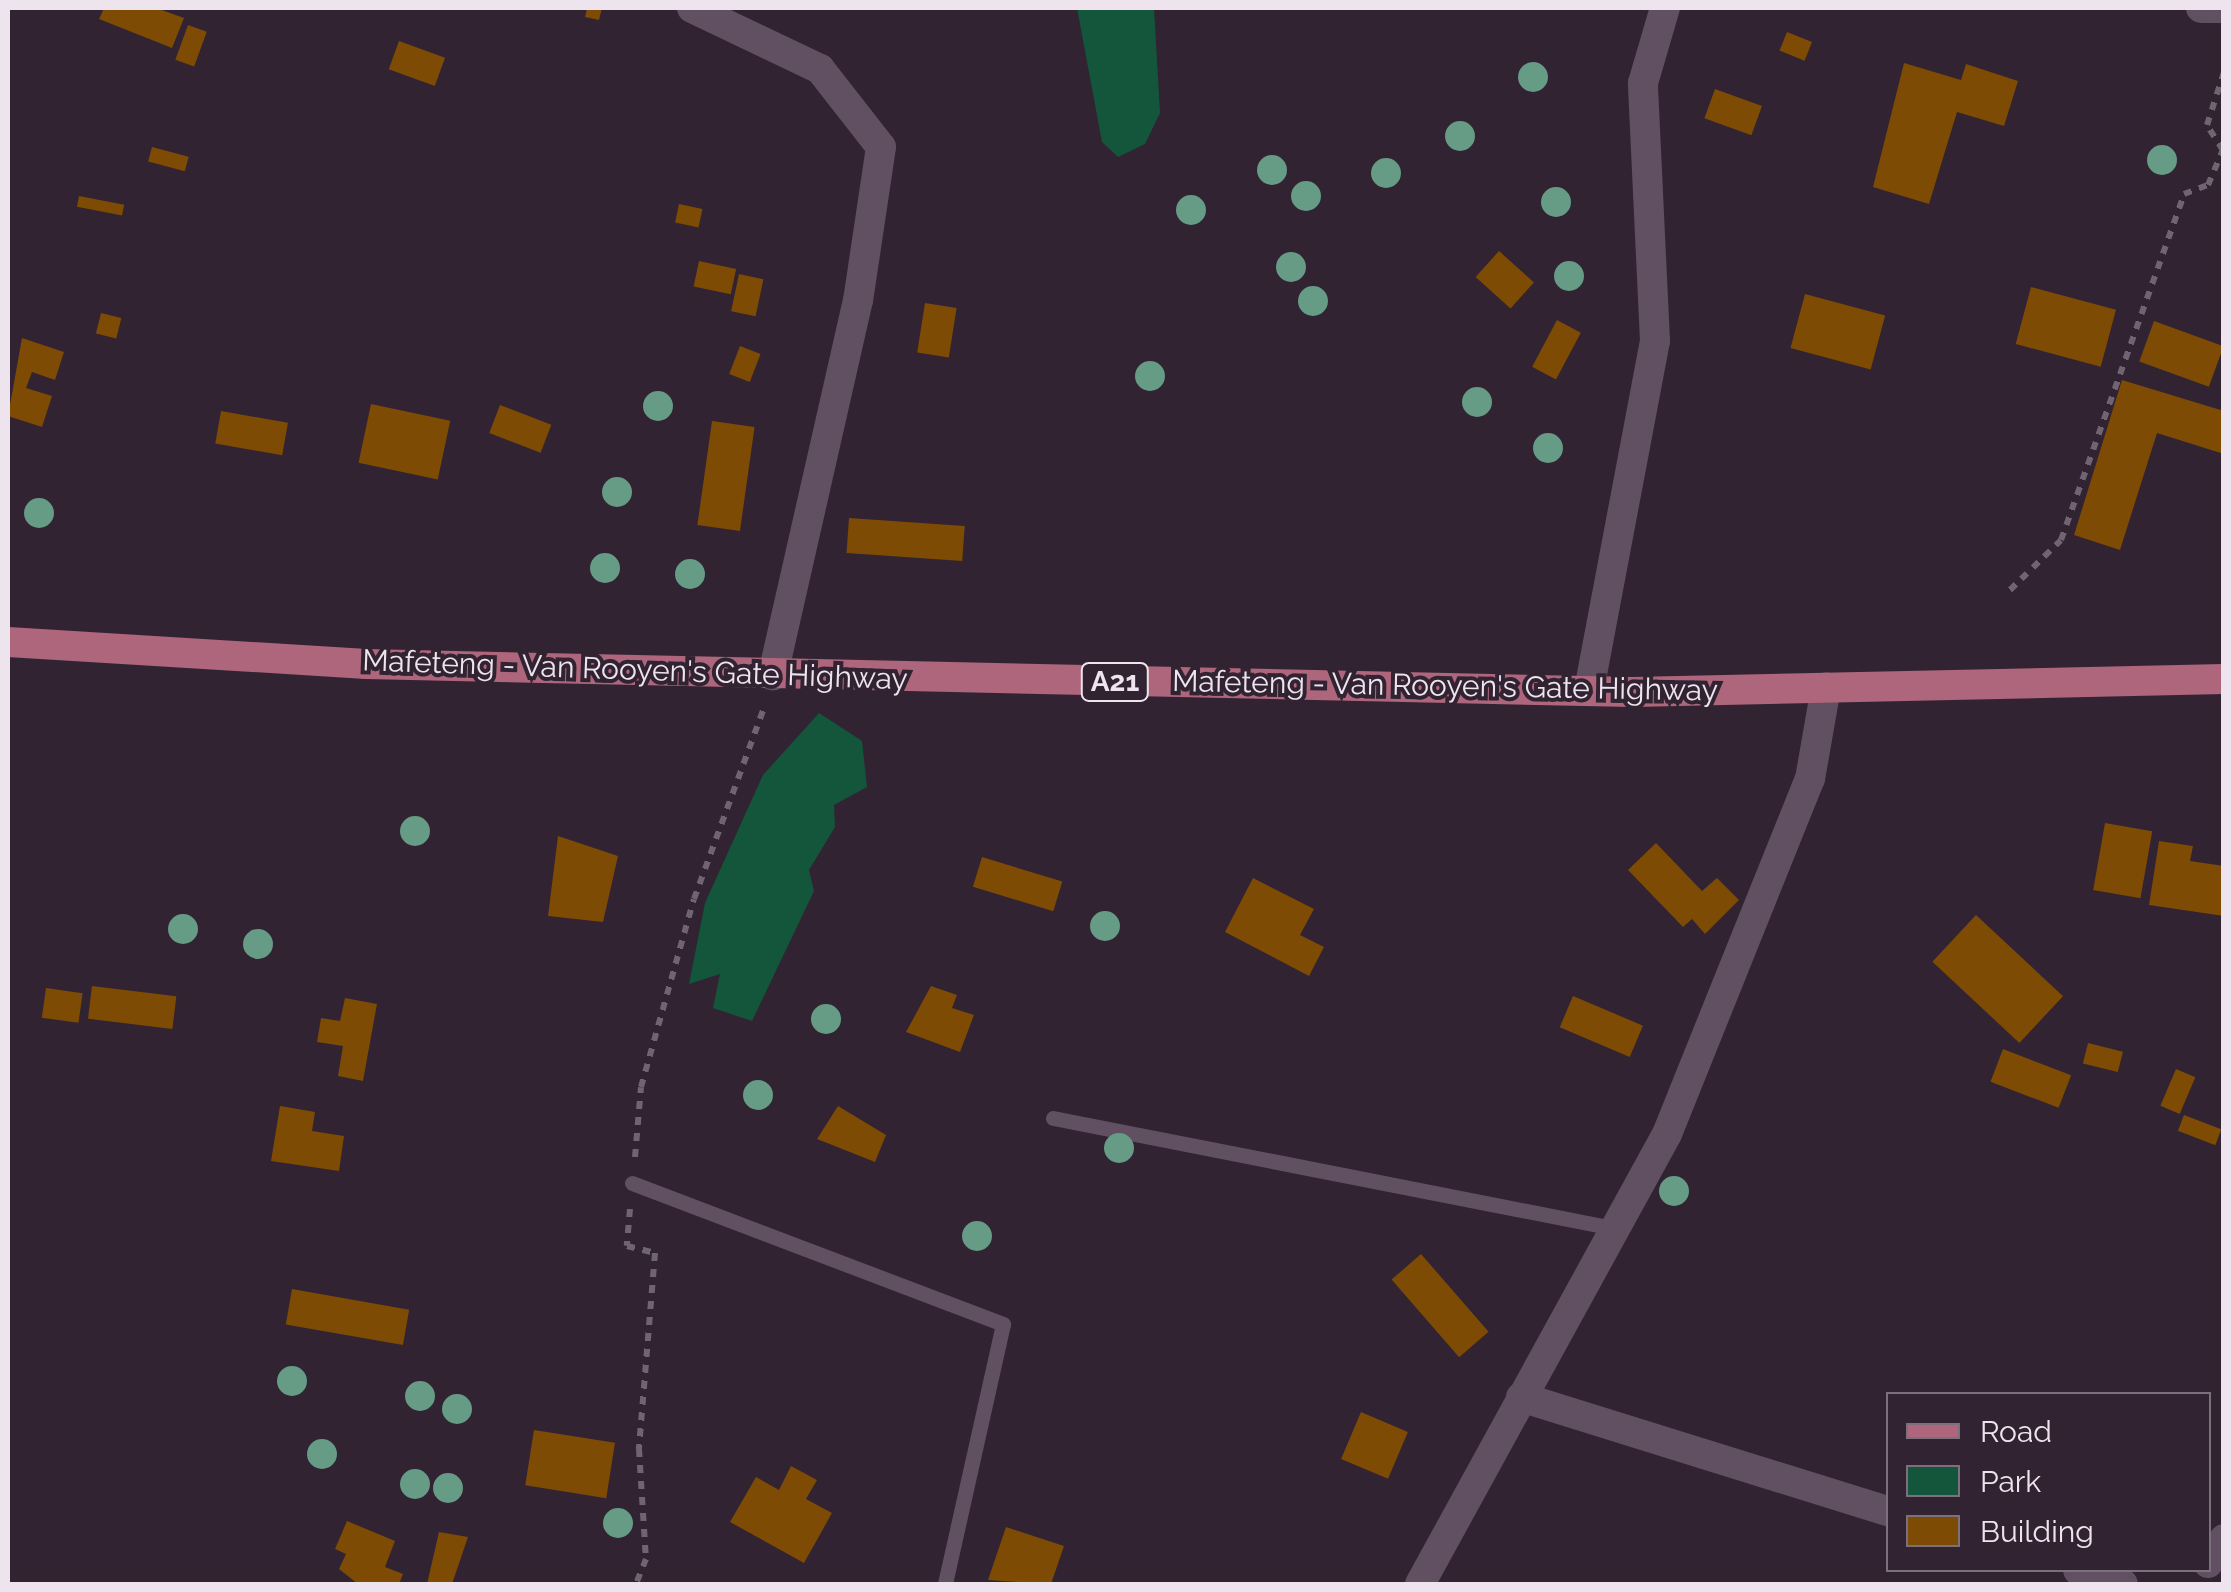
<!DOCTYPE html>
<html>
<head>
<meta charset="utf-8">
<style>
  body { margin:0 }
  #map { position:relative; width:2231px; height:1592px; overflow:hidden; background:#312332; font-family:Raleway,sans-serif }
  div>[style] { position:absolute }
  .green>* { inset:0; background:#13563b }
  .building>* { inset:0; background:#7d4b03; transform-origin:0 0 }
  .path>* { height:6px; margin-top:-3px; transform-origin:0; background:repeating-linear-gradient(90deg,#716472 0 8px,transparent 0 16px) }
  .service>* { height:15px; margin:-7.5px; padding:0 7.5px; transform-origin:7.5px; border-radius:7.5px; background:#605061 }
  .minor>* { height:30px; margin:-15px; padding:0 15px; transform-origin:15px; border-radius:15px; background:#605061 }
  .primary>* { height:30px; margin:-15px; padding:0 15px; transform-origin:15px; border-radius:15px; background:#ad667b }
  .trees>* { width:30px; height:30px; margin:-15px; border-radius:50%; background:#669b85 }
  span { translate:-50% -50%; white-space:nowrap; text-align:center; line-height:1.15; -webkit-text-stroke:8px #312332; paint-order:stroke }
  .shield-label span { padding:2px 8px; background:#312332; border:2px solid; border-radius:8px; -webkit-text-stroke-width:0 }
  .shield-label { font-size:28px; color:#eee4ee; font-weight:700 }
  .street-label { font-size:30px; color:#eee4ee }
  .frame { position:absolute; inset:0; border:10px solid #eee4ee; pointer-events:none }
  .legend { position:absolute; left:1886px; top:1392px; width:325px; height:180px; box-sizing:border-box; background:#312332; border:2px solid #7d707d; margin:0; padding:12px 18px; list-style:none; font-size:30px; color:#eee4ee }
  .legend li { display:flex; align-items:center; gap:20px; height:50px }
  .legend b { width:50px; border:2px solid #7d707d }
</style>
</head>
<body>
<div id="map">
  <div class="green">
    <div style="clip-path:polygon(1077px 8px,1154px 8px,1160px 113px,1145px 144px,1118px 157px,1102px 142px)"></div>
    <div style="clip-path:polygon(819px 713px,862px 741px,867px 787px,834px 805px,835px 827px,809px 870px,814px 891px,752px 1021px,713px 1008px,720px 974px,689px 984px,705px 903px,763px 775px)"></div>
  </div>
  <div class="building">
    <div style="clip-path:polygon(104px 8px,156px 8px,184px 18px,172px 48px,99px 19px)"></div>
    <div style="clip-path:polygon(587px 8px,602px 8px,599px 20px,585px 17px)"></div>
    <div style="left:188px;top:25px;width:20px;height:37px;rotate:20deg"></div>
    <div style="left:1787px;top:32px;width:27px;height:20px;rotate:22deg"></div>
    <div style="left:399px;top:41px;width:49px;height:30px;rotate:20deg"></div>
    <div style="clip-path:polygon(1904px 63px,1961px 80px,1966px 64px,2018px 81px,2004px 126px,1957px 112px,1929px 204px,1873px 187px)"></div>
    <div style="left:1715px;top:89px;width:50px;height:31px;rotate:20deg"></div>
    <div style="left:152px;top:147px;width:38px;height:15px;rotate:15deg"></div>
    <div style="left:79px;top:196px;width:46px;height:11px;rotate:11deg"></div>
    <div style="left:679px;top:204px;width:24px;height:19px;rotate:12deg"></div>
    <div style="left:1499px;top:251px;width:47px;height:35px;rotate:42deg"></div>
    <div style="left:699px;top:261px;width:38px;height:26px;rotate:12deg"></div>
    <div style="left:739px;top:274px;width:25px;height:38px;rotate:12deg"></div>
    <div style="left:2031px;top:287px;width:88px;height:59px;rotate:15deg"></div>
    <div style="left:1805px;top:294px;width:83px;height:56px;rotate:15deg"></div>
    <div style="left:925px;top:303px;width:32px;height:50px;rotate:9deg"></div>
    <div style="left:101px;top:313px;width:21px;height:21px;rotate:14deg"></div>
    <div style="left:1557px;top:320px;width:27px;height:53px;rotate:28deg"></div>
    <div style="left:2154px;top:321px;width:74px;height:43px;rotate:20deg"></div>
    <div style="clip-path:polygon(22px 338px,64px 352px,55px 380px,32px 372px,26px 388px,52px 396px,42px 427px,8px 416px)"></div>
    <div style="left:740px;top:346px;width:22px;height:30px;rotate:21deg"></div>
    <div style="clip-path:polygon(2122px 380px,2224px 411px,2224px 454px,2157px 433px,2120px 550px,2074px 535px)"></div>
    <div style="left:371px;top:404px;width:81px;height:60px;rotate:12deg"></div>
    <div style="left:500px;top:405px;width:55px;height:30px;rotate:21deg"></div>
    <div style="left:221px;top:411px;width:68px;height:33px;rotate:10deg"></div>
    <div style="left:712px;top:421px;width:43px;height:105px;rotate:8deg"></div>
    <div style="left:849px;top:518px;width:116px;height:35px;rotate:4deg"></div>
    <div style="left:2105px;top:823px;width:48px;height:68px;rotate:10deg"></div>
    <div style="clip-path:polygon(558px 836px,618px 856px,603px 922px,548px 916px)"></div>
    <div style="clip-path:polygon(2159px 841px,2193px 846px,2190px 861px,2224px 866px,2224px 916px,2149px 905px)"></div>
    <div style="clip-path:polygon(1656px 843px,1702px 891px,1717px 878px,1739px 900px,1705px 934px,1692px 919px,1683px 927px,1628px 870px)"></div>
    <div style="left:982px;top:857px;width:84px;height:31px;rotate:17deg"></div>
    <div style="clip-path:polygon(1253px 878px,1314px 909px,1300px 935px,1324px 947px,1309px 976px,1225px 932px)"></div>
    <div style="left:1976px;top:915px;width:119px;height:64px;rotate:43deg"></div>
    <div style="left:92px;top:986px;width:85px;height:33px;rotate:7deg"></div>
    <div style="clip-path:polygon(931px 986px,957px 995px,952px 1008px,974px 1015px,960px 1052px,906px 1032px)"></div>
    <div style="left:46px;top:988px;width:37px;height:30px;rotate:8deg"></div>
    <div style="left:1573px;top:996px;width:76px;height:34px;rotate:23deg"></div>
    <div style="clip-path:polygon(345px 998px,377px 1004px,363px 1081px,338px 1076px,343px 1046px,317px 1042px,321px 1018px,340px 1021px)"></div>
    <div style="left:2088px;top:1043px;width:36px;height:21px;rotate:14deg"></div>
    <div style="left:2003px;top:1049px;width:73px;height:35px;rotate:21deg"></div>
    <div style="left:2176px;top:1069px;width:21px;height:40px;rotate:23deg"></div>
    <div style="clip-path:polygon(280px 1106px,315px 1112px,312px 1131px,344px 1136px,339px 1171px,271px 1161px)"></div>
    <div style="clip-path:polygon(838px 1106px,886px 1135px,875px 1162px,817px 1139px)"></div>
    <div style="left:2184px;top:1115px;width:40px;height:17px;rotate:21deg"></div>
    <div style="left:1421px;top:1254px;width:103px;height:39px;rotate:49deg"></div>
    <div style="left:292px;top:1289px;width:119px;height:36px;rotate:10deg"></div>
    <div style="left:1361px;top:1412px;width:51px;height:51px;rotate:23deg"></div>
    <div style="left:534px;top:1430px;width:82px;height:56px;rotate:9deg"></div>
    <div style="clip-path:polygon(791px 1466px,817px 1480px,806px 1499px,832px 1513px,804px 1563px,730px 1522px,756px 1477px,779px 1490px)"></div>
    <div style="clip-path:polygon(347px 1521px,395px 1541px,385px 1567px,403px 1574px,399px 1584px,358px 1584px,339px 1569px,346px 1554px,335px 1549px)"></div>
    <div style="clip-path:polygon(1006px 1527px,1064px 1546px,1051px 1584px,988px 1580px)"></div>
    <div style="clip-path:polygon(439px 1532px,468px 1537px,452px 1584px,427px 1584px)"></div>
  </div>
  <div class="path">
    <div style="left:2010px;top:590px;width:71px;rotate:-44.4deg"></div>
    <div style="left:2061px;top:540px;width:367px;rotate:-70.4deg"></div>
    <div style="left:2184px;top:194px;width:26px;rotate:-21deg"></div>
    <div style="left:2208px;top:185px;width:38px;rotate:-67deg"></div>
    <div style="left:2223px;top:150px;width:30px;rotate:-123deg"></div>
    <div style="left:2207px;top:125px;width:56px;rotate:-72.2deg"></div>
    <div style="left:635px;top:1157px;width:70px;rotate:-85.1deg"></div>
    <div style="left:641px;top:1087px;width:195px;rotate:-74.3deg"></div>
    <div style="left:694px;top:899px;width:207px;rotate:-69.9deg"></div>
    <div style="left:630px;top:1209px;width:37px;rotate:95deg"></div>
    <div style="left:627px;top:1246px;width:29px;rotate:14deg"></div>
    <div style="left:655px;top:1253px;width:197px;rotate:94.7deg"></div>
    <div style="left:639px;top:1449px;width:110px;rotate:86.4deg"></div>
    <div style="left:646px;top:1559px;width:27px;rotate:112deg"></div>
  </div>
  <div class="service">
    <div style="left:1053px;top:1118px;width:576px;rotate:11.11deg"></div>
    <div style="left:632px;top:1183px;width:397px;rotate:20.8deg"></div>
    <div style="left:1003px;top:1324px;width:266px;rotate:102.6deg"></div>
  </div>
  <div class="minor">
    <div style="left:692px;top:8px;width:142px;rotate:25.5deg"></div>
    <div style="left:820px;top:69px;width:99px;rotate:52deg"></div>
    <div style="left:881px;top:147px;width:155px;rotate:98.5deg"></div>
    <div style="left:858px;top:300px;width:385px;rotate:102.8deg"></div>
    <div style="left:2201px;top:8px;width:23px"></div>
    <div style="left:1589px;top:690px;width:355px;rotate:-79.3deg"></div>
    <div style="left:1655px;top:341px;width:258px;rotate:-92.7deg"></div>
    <div style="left:1643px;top:83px;width:78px;rotate:-73.7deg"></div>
    <div style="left:1521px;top:1397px;width:384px;rotate:17.3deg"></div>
    <div style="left:2208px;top:1563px;width:29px;rotate:-56deg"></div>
    <div style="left:2078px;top:1570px;width:47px;rotate:17.3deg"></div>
    <div style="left:1420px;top:1584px;width:513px;rotate:-61.24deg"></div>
    <div style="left:1667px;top:1134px;width:383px;rotate:-68.1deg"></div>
    <div style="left:1810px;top:779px;width:93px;rotate:-80.1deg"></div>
  </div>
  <div class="primary">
    <div style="left:8px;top:642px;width:359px;rotate:3.5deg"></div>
    <div style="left:366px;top:664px;width:1267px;rotate:1.27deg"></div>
    <div style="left:1633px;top:692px;width:591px;rotate:-1.26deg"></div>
  </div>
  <div class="trees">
    <div style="left:1533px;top:77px"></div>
    <div style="left:1460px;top:136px"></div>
    <div style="left:2162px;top:160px"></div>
    <div style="left:1272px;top:170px"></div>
    <div style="left:1386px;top:173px"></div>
    <div style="left:1306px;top:196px"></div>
    <div style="left:1556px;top:202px"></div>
    <div style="left:1191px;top:210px"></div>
    <div style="left:1291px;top:267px"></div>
    <div style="left:1569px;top:276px"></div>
    <div style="left:1313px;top:301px"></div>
    <div style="left:1150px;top:376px"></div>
    <div style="left:1477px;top:402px"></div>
    <div style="left:658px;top:406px"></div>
    <div style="left:1548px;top:448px"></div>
    <div style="left:617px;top:492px"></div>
    <div style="left:39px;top:513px"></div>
    <div style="left:605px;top:568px"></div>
    <div style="left:690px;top:574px"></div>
    <div style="left:415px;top:831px"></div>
    <div style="left:1105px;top:926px"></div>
    <div style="left:183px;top:929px"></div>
    <div style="left:258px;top:944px"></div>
    <div style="left:826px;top:1019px"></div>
    <div style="left:758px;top:1095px"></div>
    <div style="left:1119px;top:1148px"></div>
    <div style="left:1674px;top:1191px"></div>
    <div style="left:977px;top:1236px"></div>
    <div style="left:292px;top:1381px"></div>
    <div style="left:420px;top:1396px"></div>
    <div style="left:457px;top:1409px"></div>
    <div style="left:322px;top:1454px"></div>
    <div style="left:415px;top:1484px"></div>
    <div style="left:448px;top:1488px"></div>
    <div style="left:618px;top:1523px"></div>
  </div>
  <div class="shield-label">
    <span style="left:1115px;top:682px">A21</span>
  </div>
  <div class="street-label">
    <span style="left:635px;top:670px;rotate:2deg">Mafeteng - Van Rooyen's Gate Highway</span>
    <span style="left:1445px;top:686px;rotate:1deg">Mafeteng - Van Rooyen's Gate Highway</span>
  </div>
  <div class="frame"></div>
  <ul class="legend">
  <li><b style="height:12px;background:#ad667b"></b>Road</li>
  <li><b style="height:28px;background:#13563b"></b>Park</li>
  <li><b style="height:28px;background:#7d4b03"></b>Building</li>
  </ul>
</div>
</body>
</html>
